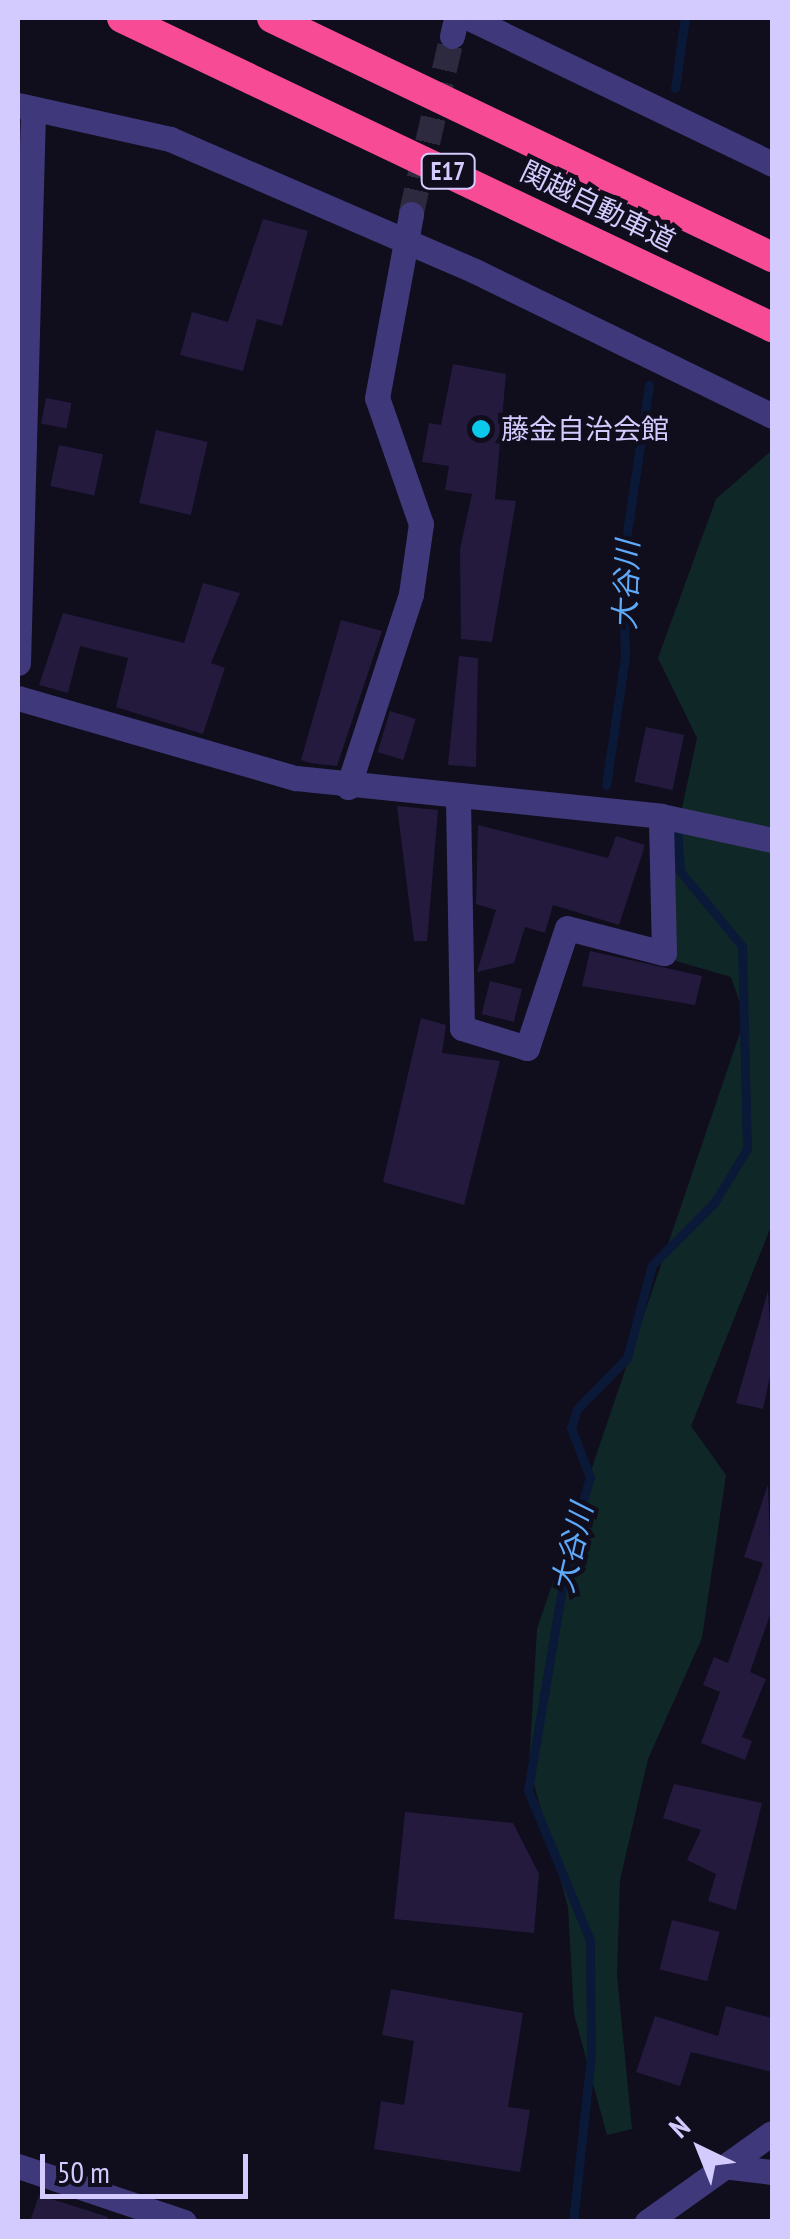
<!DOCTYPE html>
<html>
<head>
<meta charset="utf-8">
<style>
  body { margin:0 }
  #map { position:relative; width:790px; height:2239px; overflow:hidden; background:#100d1d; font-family:"PT Sans Narrow","Noto Sans JP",sans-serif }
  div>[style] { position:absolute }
  .green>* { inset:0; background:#102727 }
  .stream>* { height:9px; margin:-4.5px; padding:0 4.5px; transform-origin:4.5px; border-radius:4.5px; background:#0b1939 }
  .building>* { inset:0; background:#231a3e; transform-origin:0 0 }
  .minor-tunnel>* { height:25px; margin-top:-12.5px; transform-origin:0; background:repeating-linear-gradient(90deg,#2d2a3f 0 25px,transparent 0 37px) }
  .minor>* { height:25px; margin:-12.5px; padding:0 12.5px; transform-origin:12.5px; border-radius:12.5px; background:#3f397b }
  .tertiary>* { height:25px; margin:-12.5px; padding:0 12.5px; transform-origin:12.5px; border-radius:12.5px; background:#3f397b }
  .motorway>* { height:30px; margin:-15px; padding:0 15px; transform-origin:15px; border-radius:15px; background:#f84b96 }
  .dots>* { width:28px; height:28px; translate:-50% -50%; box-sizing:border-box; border:5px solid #100d1d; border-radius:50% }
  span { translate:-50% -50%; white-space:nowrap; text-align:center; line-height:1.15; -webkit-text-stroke:9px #100d1d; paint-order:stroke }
  .shield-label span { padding:2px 8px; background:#100d1d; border:2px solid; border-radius:8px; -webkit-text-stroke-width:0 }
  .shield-label { font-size:25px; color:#d3cbfd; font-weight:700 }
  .street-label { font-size:28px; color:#d3cbfd }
  .poi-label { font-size:28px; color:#d3cbfd }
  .left { translate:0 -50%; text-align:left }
  .water-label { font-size:30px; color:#5ea9f8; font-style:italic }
  .frame { position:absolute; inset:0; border:20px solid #d3cbfd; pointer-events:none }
  .north { position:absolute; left:650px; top:2099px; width:100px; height:100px; -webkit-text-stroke:8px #100d1d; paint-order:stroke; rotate:317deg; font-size:28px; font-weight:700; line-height:40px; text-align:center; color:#d3cbfd }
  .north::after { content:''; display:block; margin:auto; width:35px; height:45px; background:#d3cbfd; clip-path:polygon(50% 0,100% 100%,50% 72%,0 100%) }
  .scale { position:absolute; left:40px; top:2154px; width:208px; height:45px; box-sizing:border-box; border:5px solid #d3cbfd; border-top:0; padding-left:12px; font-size:30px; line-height:35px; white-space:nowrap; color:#d3cbfd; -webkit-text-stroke:8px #100d1d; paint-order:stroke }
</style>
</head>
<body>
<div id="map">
  <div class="green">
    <div style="clip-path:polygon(771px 451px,772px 1224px,691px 1426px,726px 1475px,702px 1638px,648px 1759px,620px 1880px,617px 1975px,632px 2129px,607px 2135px,574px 2014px,568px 1907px,529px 1766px,537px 1629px,745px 1018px,731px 977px,676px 961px,670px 864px,697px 738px,658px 658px,716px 499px)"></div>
  </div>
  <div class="stream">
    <div style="left:675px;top:88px;width:71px;rotate:-81.9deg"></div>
    <div style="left:606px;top:785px;width:130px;rotate:-81.6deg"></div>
    <div style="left:625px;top:656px;width:90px;rotate:-91.9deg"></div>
    <div style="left:622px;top:566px;width:183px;rotate:-81.5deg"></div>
    <div style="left:573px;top:2222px;width:168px;rotate:-83.8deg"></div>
    <div style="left:591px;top:2055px;width:115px;rotate:-90.5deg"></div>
    <div style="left:590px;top:1940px;width:162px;rotate:-112.5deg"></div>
    <div style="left:528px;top:1790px;width:240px;rotate:-80.4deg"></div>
    <div style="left:568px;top:1553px;width:79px;rotate:-73.9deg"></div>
    <div style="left:590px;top:1477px;width:53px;rotate:-111.2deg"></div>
    <div style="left:571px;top:1428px;width:20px;rotate:-72deg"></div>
    <div style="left:577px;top:1409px;width:71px;rotate:-45.6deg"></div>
    <div style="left:627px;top:1358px;width:96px;rotate:-75deg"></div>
    <div style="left:652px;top:1265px;width:88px;rotate:-45deg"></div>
    <div style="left:714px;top:1203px;width:63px;rotate:-58.6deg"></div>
    <div style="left:747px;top:1149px;width:203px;rotate:-91.4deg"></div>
    <div style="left:742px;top:946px;width:97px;rotate:-129.6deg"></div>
    <div style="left:680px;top:871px;width:43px;rotate:-94deg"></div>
  </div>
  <div class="building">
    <div style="clip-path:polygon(263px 219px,308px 231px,282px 326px,257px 319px,243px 371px,180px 355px,192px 312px,228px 322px)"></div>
    <div style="clip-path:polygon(453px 364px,506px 374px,495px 499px,516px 501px,492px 642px,461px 639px,460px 549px,472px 494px,445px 490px,449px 466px,422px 462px,429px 423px,441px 425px)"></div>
    <div style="left:46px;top:398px;width:26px;height:26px;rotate:11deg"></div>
    <div style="left:156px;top:430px;width:53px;height:75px;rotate:13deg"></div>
    <div style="left:59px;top:445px;width:45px;height:42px;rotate:12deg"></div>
    <div style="clip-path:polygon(203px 583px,240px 593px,211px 663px,225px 668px,203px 734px,116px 707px,128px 658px,80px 646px,68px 693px,39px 685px,63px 613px,184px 643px)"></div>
    <div style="clip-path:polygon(341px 620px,382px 631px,337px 766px,310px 763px,301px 760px)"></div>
    <div style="clip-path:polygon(459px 656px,478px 658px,476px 767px,448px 765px)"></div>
    <div style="left:390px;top:711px;width:27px;height:43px;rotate:17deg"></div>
    <div style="left:646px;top:727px;width:39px;height:56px;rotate:12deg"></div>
    <div style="clip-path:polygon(397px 806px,438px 810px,427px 941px,414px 941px)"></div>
    <div style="clip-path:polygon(478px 825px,608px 858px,616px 836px,645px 845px,619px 925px,553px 905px,545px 933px,525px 927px,514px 963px,477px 972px,496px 910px,476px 904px)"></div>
    <div style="clip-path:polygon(590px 951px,702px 976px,695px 1005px,582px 986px)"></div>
    <div style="left:490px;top:981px;width:33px;height:34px;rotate:14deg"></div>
    <div style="clip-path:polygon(421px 1018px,446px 1025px,442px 1053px,500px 1061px,464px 1205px,383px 1182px)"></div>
    <div style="clip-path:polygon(768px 1291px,772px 1367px,763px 1409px,736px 1403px)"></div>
    <div style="clip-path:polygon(768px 1484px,772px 1609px,750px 1672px,766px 1679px,742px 1737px,752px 1741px,745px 1760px,701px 1743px,720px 1692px,703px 1685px,714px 1657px,728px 1663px,763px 1563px,744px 1557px)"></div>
    <div style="clip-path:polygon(674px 1784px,762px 1803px,736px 1910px,708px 1901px,716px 1874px,687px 1860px,701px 1830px,663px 1818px)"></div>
    <div style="clip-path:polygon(405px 1812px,513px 1823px,539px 1874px,534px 1933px,394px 1919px)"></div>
    <div style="left:672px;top:1920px;width:49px;height:51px;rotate:14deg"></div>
    <div style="clip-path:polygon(391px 1989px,523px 2013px,508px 2107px,530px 2110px,520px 2172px,374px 2149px,381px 2101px,404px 2105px,414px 2041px,382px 2035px)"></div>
    <div style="clip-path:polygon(726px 2006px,772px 2018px,772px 2072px,691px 2052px,680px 2086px,636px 2072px,655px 2016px,718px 2036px)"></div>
    <div style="clip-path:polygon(39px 2195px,108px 2217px,108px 2222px,30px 2222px)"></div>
  </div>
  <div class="minor-tunnel">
    <div style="left:411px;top:214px;width:183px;rotate:-77deg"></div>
  </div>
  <div class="minor">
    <div style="left:469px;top:18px;width:336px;rotate:25.7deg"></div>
    <div style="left:452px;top:36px;width:18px;rotate:-77deg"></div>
    <div style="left:18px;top:105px;width:156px;rotate:12.6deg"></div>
    <div style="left:170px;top:139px;width:332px;rotate:23.4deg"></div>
    <div style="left:475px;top:271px;width:331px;rotate:26deg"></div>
    <div style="left:18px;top:663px;width:551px;rotate:-88.44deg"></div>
    <div style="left:18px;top:698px;width:289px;rotate:16.1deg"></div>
    <div style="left:296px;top:778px;width:367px;rotate:5.9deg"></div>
    <div style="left:661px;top:816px;width:114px;rotate:12.2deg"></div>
    <div style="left:348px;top:787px;width:203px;rotate:-71.9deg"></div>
    <div style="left:411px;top:594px;width:71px;rotate:-81.9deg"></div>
    <div style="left:421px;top:524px;width:133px;rotate:-109.2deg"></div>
    <div style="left:377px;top:398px;width:187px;rotate:-79.5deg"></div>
    <div style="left:458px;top:799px;width:229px;rotate:89deg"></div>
    <div style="left:462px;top:1028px;width:68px;rotate:17.1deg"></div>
    <div style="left:527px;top:1048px;width:126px;rotate:-71.6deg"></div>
    <div style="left:567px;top:928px;width:100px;rotate:14.5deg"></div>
    <div style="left:664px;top:953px;width:137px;rotate:-91.3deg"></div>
    <div style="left:731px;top:2167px;width:41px;rotate:7deg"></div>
  </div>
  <div class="tertiary">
    <div style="left:18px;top:2166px;width:175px;rotate:18.6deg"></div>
    <div style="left:647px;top:2222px;width:153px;rotate:-35.5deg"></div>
  </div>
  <div class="motorway">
    <div style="left:122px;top:18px;width:720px;rotate:25.43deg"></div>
    <div style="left:272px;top:18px;width:554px;rotate:25.55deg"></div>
  </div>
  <div class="dots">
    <div style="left:481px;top:429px;background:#0ac9eb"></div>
  </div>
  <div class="shield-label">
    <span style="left:448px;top:171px">E17</span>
  </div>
  <div class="street-label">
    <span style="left:598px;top:206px;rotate:26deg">関越自動車道</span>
  </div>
  <div class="poi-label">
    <span class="left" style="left:501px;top:429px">藤金自治会館</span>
  </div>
  <div class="water-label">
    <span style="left:626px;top:585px;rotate:-88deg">大谷川</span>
    <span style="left:572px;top:1548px;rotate:-77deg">大谷川</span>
  </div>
  <div class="frame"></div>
  <div class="north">N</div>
  <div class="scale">50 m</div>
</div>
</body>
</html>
